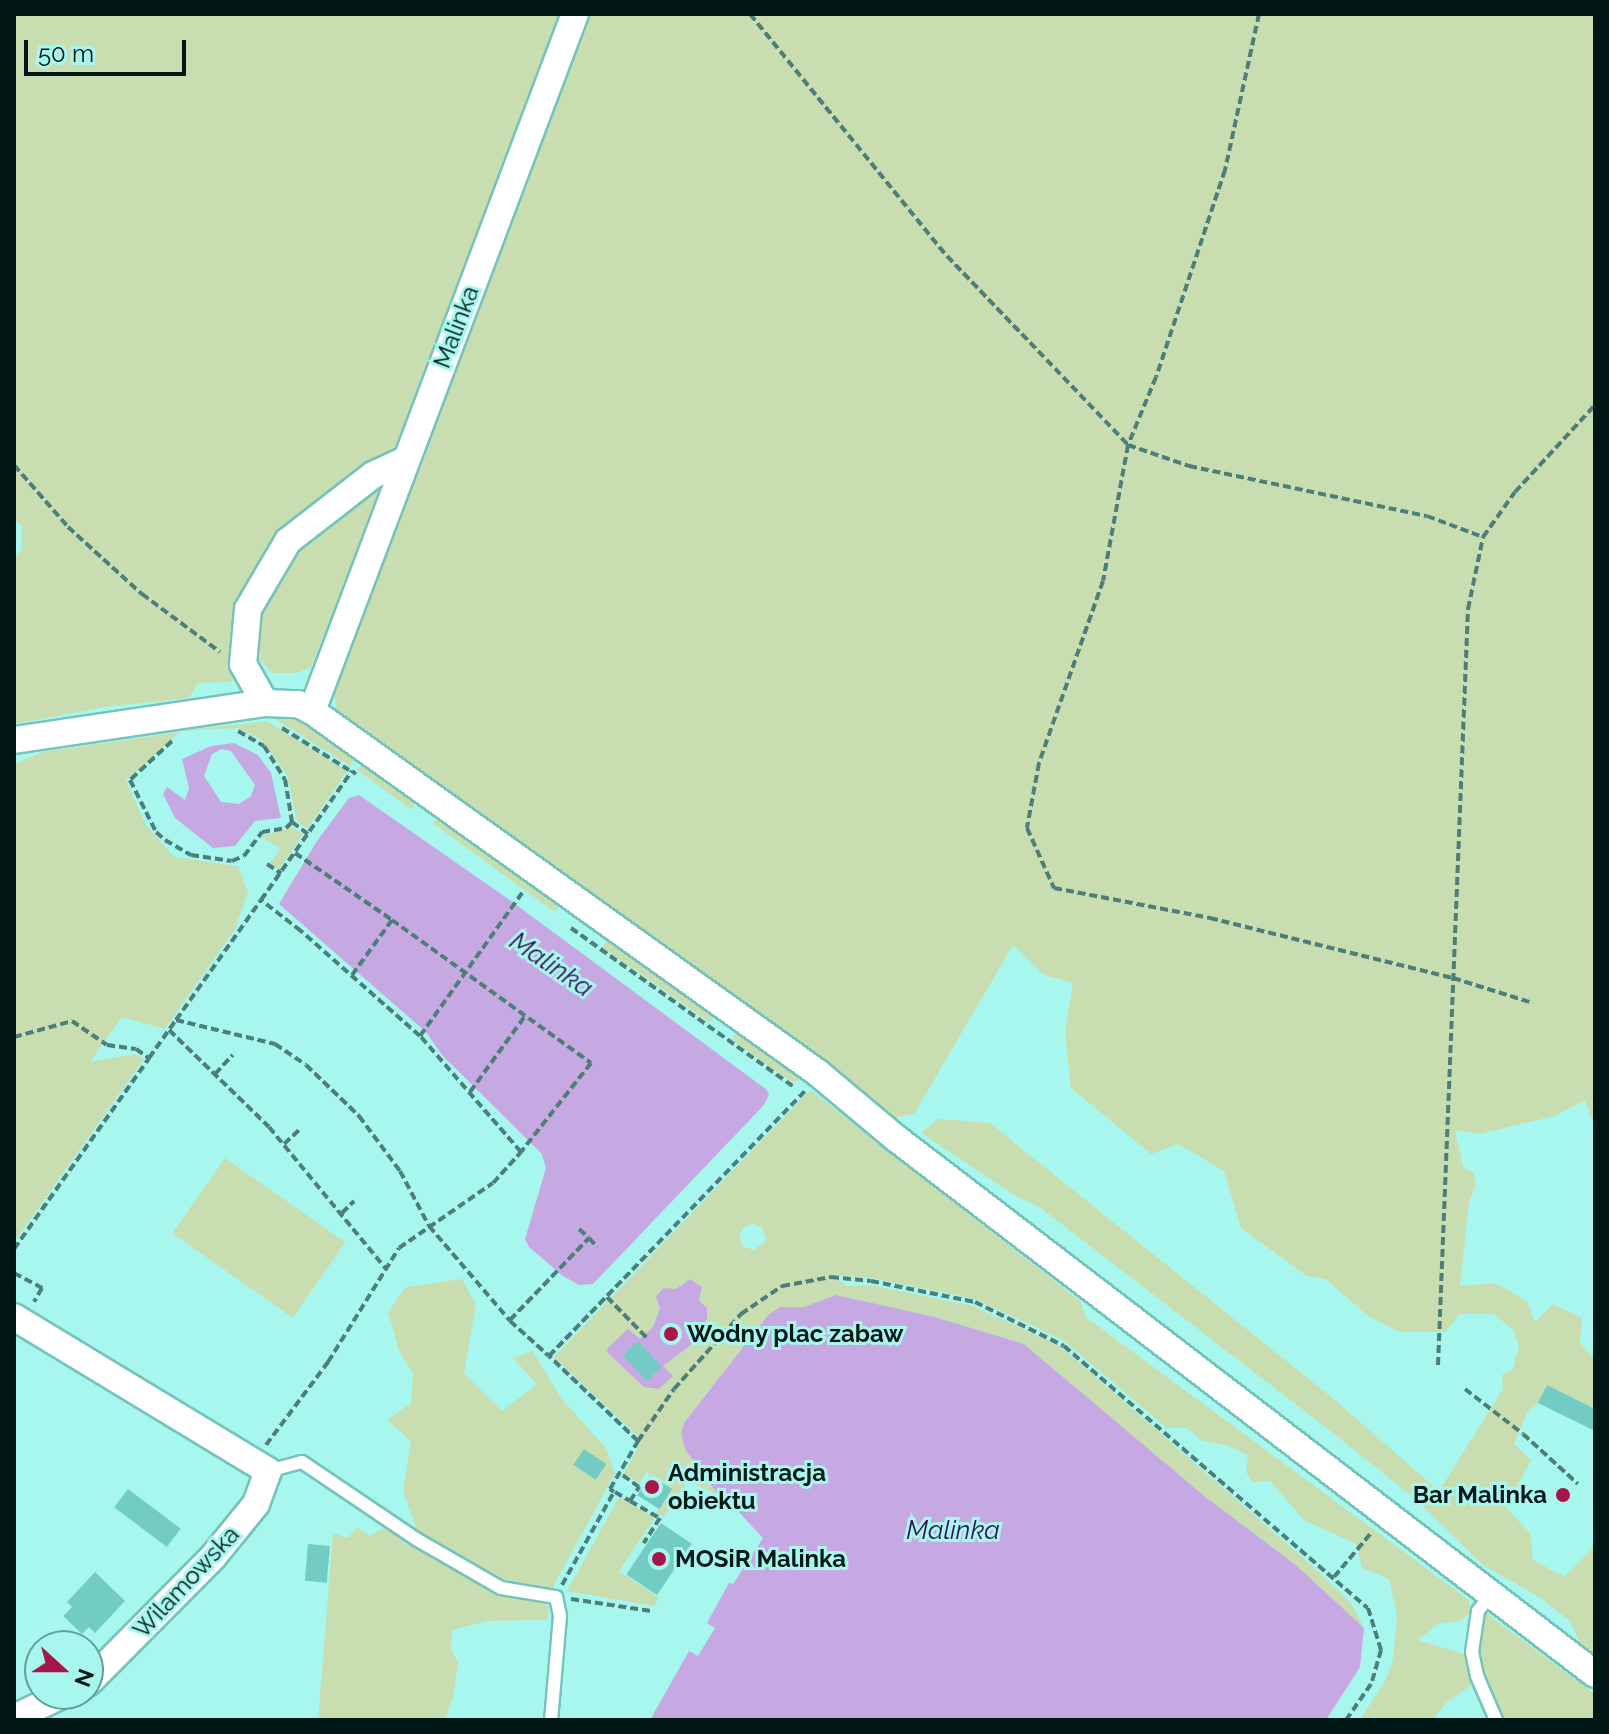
<!DOCTYPE html>
<html>
<head>
<meta charset="utf-8">
<style>
  body { margin:0 }
  #map { position:relative; width:1609px; height:1734px; overflow:hidden; background:#a7f7ef; font-family:Raleway,sans-serif }
  div>[style] { position:absolute }
  .green>* { inset:0; background:#c8deb0; transform-origin:0 0 }
  .water>* { inset:0; background:#c6a8e2 }
  .building>* { inset:0; background:#73ccc4; transform-origin:0 0 }
  .path>* { height:4px; margin-top:-2px; transform-origin:0; background:repeating-linear-gradient(90deg,#4d7e7a 0 8px,transparent 0 12px) }
  .roads { filter:drop-shadow(2px 0 #74c4bc) drop-shadow(-2px 0 #74c4bc) drop-shadow(0 2px #74c4bc) drop-shadow(0 -2px #74c4bc) }
  .service>* { height:12px; margin:-6px; padding:0 6px; transform-origin:6px; border-radius:6px; background:#fff }
  .minor>* { height:26px; margin:-13px; padding:0 13px; transform-origin:13px; border-radius:13px; background:#fff }
  .dots>* { width:22px; height:22px; translate:-50% -50%; box-sizing:border-box; border:4px solid #a7f7ef; border-radius:50% }
  span { translate:-50% -50%; white-space:nowrap; text-align:center; line-height:1.15; -webkit-text-stroke:6px #a7f7ef; paint-order:stroke }
  .street-label { font-size:24px; color:#011816 }
  .poi-label { font-size:24px; color:#011816; font-weight:700 }
  .left { translate:0 -50%; text-align:left }
  .right { translate:-100% -50%; text-align:right }
  .water-label { font-size:26px; color:#3a1255; font-style:italic }
  .frame { position:absolute; inset:0; border:16px solid #011816; pointer-events:none }
  .north { position:absolute; left:24px; top:1630px; width:80px; height:80px; box-sizing:border-box; background:#a7f7ef; border:2px solid #659e98; border-radius:50%; rotate:111deg; font-size:22px; font-weight:700; line-height:32px; text-align:center; color:#011816 }
  .north::after { content:''; display:block; margin:auto; width:28px; height:36px; background:#a91449; clip-path:polygon(50% 0,100% 100%,50% 72%,0 100%) }
  .scale { position:absolute; left:24px; top:40px; width:162px; height:36px; box-sizing:border-box; border:4px solid #011816; border-top:0; padding-left:10px; font-size:24px; line-height:28px; white-space:nowrap; color:#011816; -webkit-text-stroke:6px #a7f7ef; paint-order:stroke }
</style>
</head>
<body>
<div id="map">
  <div class="green">
    <div style="clip-path:polygon(14px 14px,1595px 14px,1595px 1128px,1585px 1100px,1555px 1116px,1479px 1134px,1455px 1130px,1463px 1167px,1474px 1173px,1476px 1184px,1469px 1201px,1460px 1286px,1495px 1283px,1527px 1301px,1535px 1322px,1553px 1304px,1582px 1318px,1580px 1343px,1595px 1359px,1595px 1409px,1547px 1385px,1538px 1403px,1527px 1413px,1514px 1444px,1531px 1460px,1506px 1508px,1530px 1533px,1533px 1560px,1564px 1577px,1592px 1549px,1595px 1534px,1595px 1657px,1582px 1647px,1570px 1621px,1539px 1597px,1483px 1565px,1413px 1497px,1328px 1429px,1038px 1206px,1014px 1195px,921px 1133px,938px 1119px,990px 1123px,1335px 1400px,1439px 1491px,1503px 1389px,1502px 1375px,1513px 1369px,1519px 1346px,1513px 1330px,1494px 1314px,1460px 1314px,1445px 1332px,1400px 1332px,1371px 1318px,1325px 1279px,1307px 1276px,1241px 1228px,1224px 1171px,1178px 1144px,1151px 1154px,1071px 1088px,1065px 1032px,1073px 983px,1044px 975px,1013px 945px,914px 1114px,894px 1118px,343px 720px,337px 712px,334px 692px,349px 652px,322px 638px,311px 667px,297px 673px,273px 673px,256px 656px,232px 682px,198px 683px,189px 698px,105px 707px,14px 724px,14px 558px,21px 551px,22px 526px,14px 519px)"></div>
    <div style="clip-path:polygon(294px 714px,356px 757px,350px 766px,269px 715px)"></div>
    <div style="clip-path:polygon(266px 721px,347px 771px,307px 829px,297px 821px,287px 775px,262px 740px,238px 728px,180px 731px)"></div>
    <div style="clip-path:polygon(180px 732px,126px 780px,145px 824px,174px 857px,238px 866px,248px 892px,235px 929px,165px 1029px,122px 1017px,90px 1062px,135px 1054px,144px 1059px,14px 1242px,14px 764px,42px 752px)"></div>
    <div style="left:363px;top:762px;width:67px;height:10px;rotate:36deg"></div>
    <div style="left:438px;top:816px;width:151px;height:9px;rotate:36deg"></div>
    <div style="clip-path:polygon(291px 827px,303px 834px,279px 869px,270px 863px,280px 849px,261px 836px)"></div>
    <div style="left:608px;top:939px;width:131px;height:10px;rotate:35deg"></div>
    <div style="clip-path:polygon(737px 1032px,798px 1075px,800px 1081px,790px 1081px,731px 1039px)"></div>
    <div style="clip-path:polygon(evenodd,810px 1090px,1080px 1301px,1087px 1318px,1469px 1600px,1470px 1612px,1459px 1622px,1439px 1623px,1418px 1640px,1467px 1655px,1473px 1684px,1447px 1702px,1432px 1720px,1360px 1720px,1386px 1679px,1393px 1659px,1397px 1615px,1389px 1579px,1362px 1568px,1356px 1544px,1304px 1520px,1270px 1481px,1252px 1482px,1246px 1472px,1248px 1455px,1229px 1446px,1201px 1440px,1187px 1428px,1167px 1428px,1063px 1340px,975px 1299px,872px 1278px,832px 1275px,847px 1286px,870px 1285px,973px 1306px,1059px 1345px,1308px 1562px,1351px 1603px,1364px 1628px,1297px 1566px,1203px 1495px,1024px 1344px,935px 1317px,836px 1295px,804px 1307px,780px 1307px,768px 1315px,684px 1423px,685px 1448px,719px 1496px,688px 1481px,664px 1517px,656px 1513px,672px 1488px,647px 1472px,639px 1483px,624px 1473px,642px 1440px,554px 1357px,810px 1090px,754px 1223px,763px 1229px,766px 1240px,754px 1250px,744px 1247px,739px 1237px,744px 1227px,754px 1223px,810px 1090px,685px 1281px,707px 1308px,695px 1332px,662px 1367px,631px 1330px,640px 1340px,653px 1327px,660px 1309px,656px 1295px,676px 1289px,685px 1281px)"></div>
    <div style="left:225px;top:1158px;width:147px;height:92px;rotate:35deg"></div>
    <div style="clip-path:polygon(462px 1279px,476px 1305px,464px 1373px,502px 1411px,537px 1384px,513px 1358px,533px 1351px,561px 1398px,606px 1448px,615px 1473px,552px 1589px,514px 1584px,509px 1598px,541px 1602px,549px 1607px,547px 1620px,487px 1621px,452px 1630px,451px 1649px,458px 1662px,454px 1693px,445px 1720px,318px 1720px,333px 1533px,348px 1538px,357px 1527px,370px 1536px,386px 1527px,408px 1546px,417px 1530px,403px 1491px,411px 1441px,387px 1420px,411px 1403px,413px 1373px,400px 1354px,388px 1312px,406px 1287px)"></div>
    <div style="clip-path:polygon(619px 1497px,655px 1518px,619px 1571px,659px 1598px,654px 1606px,567px 1591px)"></div>
    <div style="clip-path:polygon(1486px 1613px,1595px 1694px,1595px 1720px,1503px 1720px,1490px 1691px,1482px 1661px,1479px 1630px)"></div>
  </div>
  <div class="water">
    <div style="clip-path:polygon(evenodd,234px 743px,258px 755px,271px 773px,281px 818px,255px 821px,235px 846px,213px 848px,175px 818px,163px 794px,167px 787px,185px 800px,189px 788px,182px 759px,211px 746px,234px 743px,222px 749px,231px 751px,255px 785px,251px 796px,239px 804px,221px 802px,204px 776px,212px 754px,222px 749px)"></div>
    <div style="clip-path:polygon(359px 795px,511px 901px,767px 1090px,769px 1095px,763px 1106px,593px 1284px,579px 1285px,563px 1276px,529px 1247px,525px 1239px,546px 1168px,542px 1154px,442px 1055px,426px 1032px,279px 904px,317px 841px,349px 798px)"></div>
    <div style="clip-path:polygon(690px 1279px,702px 1287px,699px 1300px,707px 1308px,707px 1320px,695px 1332px,696px 1341px,663px 1366px,673px 1376px,659px 1389px,644px 1387px,607px 1352px,608px 1348px,628px 1329px,640px 1339px,653px 1327px,660px 1309px,656px 1296px,664px 1288px,676px 1289px)"></div>
    <div style="clip-path:polygon(836px 1295px,935px 1317px,1024px 1344px,1203px 1495px,1297px 1566px,1364px 1628px,1360px 1667px,1326px 1720px,650px 1720px,689px 1651px,698px 1656px,715px 1628px,707px 1623px,729px 1583px,733px 1584px,763px 1538px,722px 1494px,719px 1496px,685px 1449px,681px 1433px,684px 1423px,768px 1315px,780px 1307px,804px 1307px)"></div>
  </div>
  <div class="building">
    <div style="left:638px;top:1341px;width:35px;height:21px;rotate:47deg"></div>
    <div style="clip-path:polygon(1547px 1385px,1595px 1409px,1595px 1431px,1538px 1403px)"></div>
    <div style="left:584px;top:1449px;width:27px;height:19px;rotate:34deg"></div>
    <div style="left:650px;top:1475px;width:26px;height:24px;rotate:32deg"></div>
    <div style="left:128px;top:1489px;width:66px;height:23px;rotate:37deg"></div>
    <div style="left:661px;top:1523px;width:37px;height:62px;rotate:34deg"></div>
    <div style="left:308px;top:1544px;width:22px;height:37px;rotate:5deg"></div>
    <div style="clip-path:polygon(95px 1572px,125px 1601px,95px 1633px,89px 1627px,82px 1634px,63px 1616px,72px 1607px,67px 1602px)"></div>
  </div>
  <div class="path">
    <div style="left:750px;top:14px;width:312px;rotate:50.9deg"></div>
    <div style="left:947px;top:256px;width:262px;rotate:46.2deg"></div>
    <div style="left:1128px;top:445px;width:138px;rotate:100.4deg"></div>
    <div style="left:1103px;top:581px;width:193px;rotate:109.4deg"></div>
    <div style="left:1039px;top:763px;width:66px;rotate:100.5deg"></div>
    <div style="left:1027px;top:828px;width:66px;rotate:65.8deg"></div>
    <div style="left:1054px;top:888px;width:159px;rotate:10.9deg"></div>
    <div style="left:1210px;top:918px;width:250px;rotate:13.9deg"></div>
    <div style="left:1453px;top:978px;width:84px;rotate:17.4deg"></div>
    <div style="left:1259px;top:14px;width:160px;rotate:102.3deg"></div>
    <div style="left:1225px;top:170px;width:218px;rotate:108.4deg"></div>
    <div style="left:1156px;top:377px;width:74px;rotate:112.4deg"></div>
    <div style="left:1128px;top:445px;width:65px;rotate:19deg"></div>
    <div style="left:1189px;top:466px;width:243px;rotate:11.9deg"></div>
    <div style="left:1427px;top:516px;width:60px;rotate:20.6deg"></div>
    <div style="left:14px;top:465px;width:82px;rotate:48.9deg"></div>
    <div style="left:68px;top:527px;width:100px;rotate:42.2deg"></div>
    <div style="left:142px;top:594px;width:97px;rotate:36.6deg"></div>
    <div style="left:282px;top:728px;width:79px;rotate:32.1deg"></div>
    <div style="left:238px;top:731px;width:30px;rotate:30deg"></div>
    <div style="left:264px;top:746px;width:39px;rotate:58deg"></div>
    <div style="left:285px;top:779px;width:44px;rotate:80.8deg"></div>
    <div style="left:292px;top:822px;width:20px;rotate:37deg"></div>
    <div style="left:172px;top:741px;width:57px;rotate:137.1deg"></div>
    <div style="left:130px;top:780px;width:58px;rotate:63.4deg"></div>
    <div style="left:156px;top:832px;width:12px;rotate:42deg"></div>
    <div style="left:165px;top:840px;width:30px;rotate:30deg"></div>
    <div style="left:191px;top:855px;width:41px;rotate:8.3deg"></div>
    <div style="left:232px;top:861px;width:13px;rotate:-23deg"></div>
    <div style="left:244px;top:856px;width:30px;rotate:-53deg"></div>
    <div style="left:262px;top:832px;width:24px;rotate:-9deg"></div>
    <div style="left:286px;top:828px;width:8px;rotate:-45deg"></div>
    <div style="left:295px;top:853px;width:118px;rotate:34.6deg"></div>
    <div style="left:392px;top:920px;width:68px;rotate:126deg"></div>
    <div style="left:267px;top:864px;width:17px;rotate:33deg"></div>
    <div style="left:392px;top:920px;width:245px;rotate:35.7deg"></div>
    <div style="left:591px;top:1063px;width:113px;rotate:128.2deg"></div>
    <div style="left:571px;top:928px;width:275px;rotate:35.5deg"></div>
    <div style="left:176px;top:1020px;width:147px;rotate:-54.7deg"></div>
    <div style="left:169px;top:1030px;width:139px;rotate:44.1deg"></div>
    <div style="left:269px;top:1127px;width:184px;rotate:50.5deg"></div>
    <div style="left:420px;top:1036px;width:176px;rotate:-54.5deg"></div>
    <div style="left:14px;top:1037px;width:60px;rotate:-15.4deg"></div>
    <div style="left:72px;top:1021px;width:42px;rotate:34.4deg"></div>
    <div style="left:107px;top:1045px;width:29px;rotate:8deg"></div>
    <div style="left:136px;top:1049px;width:16px;rotate:35deg"></div>
    <div style="left:149px;top:1058px;width:47px;rotate:-54.6deg"></div>
    <div style="left:176px;top:1020px;width:102px;rotate:13.6deg"></div>
    <div style="left:275px;top:1044px;width:37px;rotate:34deg"></div>
    <div style="left:306px;top:1065px;width:74px;rotate:43.9deg"></div>
    <div style="left:359px;top:1116px;width:69px;rotate:53.3deg"></div>
    <div style="left:400px;top:1171px;width:62px;rotate:62.2deg"></div>
    <div style="left:429px;top:1226px;width:125px;rotate:49.5deg"></div>
    <div style="left:510px;top:1321px;width:52px;rotate:41.9deg"></div>
    <div style="left:215px;top:1074px;width:26px;rotate:-47deg"></div>
    <div style="left:470px;top:1092px;width:94px;rotate:-54.1deg"></div>
    <div style="left:284px;top:1144px;width:22px;rotate:-43deg"></div>
    <div style="left:342px;top:1213px;width:17px;rotate:-45deg"></div>
    <div style="left:579px;top:1229px;width:13px;rotate:42deg"></div>
    <div style="left:14px;top:1249px;width:234px;rotate:-54.7deg"></div>
    <div style="left:14px;top:1273px;width:32px;rotate:28deg"></div>
    <div style="left:42px;top:1288px;width:16px;rotate:120deg"></div>
    <div style="left:607px;top:1297px;width:57px;rotate:45.7deg"></div>
    <div style="left:510px;top:1320px;width:114px;rotate:-46.1deg"></div>
    <div style="left:589px;top:1238px;width:12px;rotate:48deg"></div>
    <div style="left:1438px;top:1365px;width:757px;rotate:-87.73deg"></div>
    <div style="left:1468px;top:609px;width:74px;rotate:-78.2deg"></div>
    <div style="left:1483px;top:537px;width:55px;rotate:-54.6deg"></div>
    <div style="left:1515px;top:492px;width:118px;rotate:-47.4deg"></div>
    <div style="left:1465px;top:1389px;width:73px;rotate:37.8deg"></div>
    <div style="left:1523px;top:1434px;width:74px;rotate:42.3deg"></div>
    <div style="left:638px;top:1441px;width:63px;rotate:-55.3deg"></div>
    <div style="left:674px;top:1389px;width:101px;rotate:-48.2deg"></div>
    <div style="left:741px;top:1314px;width:50px;rotate:-34.3deg"></div>
    <div style="left:782px;top:1286px;width:50px;rotate:-10.4deg"></div>
    <div style="left:831px;top:1277px;width:40px;rotate:5.7deg"></div>
    <div style="left:871px;top:1281px;width:106px;rotate:11.4deg"></div>
    <div style="left:975px;top:1302px;width:99px;rotate:26.3deg"></div>
    <div style="left:1064px;top:1346px;width:401px;rotate:40.8deg"></div>
    <div style="left:1368px;top:1608px;width:44px;rotate:72.8deg"></div>
    <div style="left:1381px;top:1650px;width:35px;rotate:106deg"></div>
    <div style="left:1371px;top:1684px;width:44px;rotate:124.8deg"></div>
    <div style="left:266px;top:1445px;width:104px;rotate:-53.2deg"></div>
    <div style="left:328px;top:1362px;width:134px;rotate:-58.1deg"></div>
    <div style="left:399px;top:1248px;width:114px;rotate:-34.7deg"></div>
    <div style="left:493px;top:1183px;width:42px;rotate:-47.9deg"></div>
    <div style="left:521px;top:1152px;width:154px;rotate:-131deg"></div>
    <div style="left:420px;top:1036px;width:159px;rotate:-138.6deg"></div>
    <div style="left:301px;top:931px;width:51px;rotate:-142.2deg"></div>
    <div style="left:261px;top:900px;width:158px;rotate:-54.8deg"></div>
    <div style="left:352px;top:771px;width:5px;rotate:37deg"></div>
    <div style="left:615px;top:1492px;width:17px;rotate:31deg"></div>
    <div style="left:630px;top:1501px;width:17px;rotate:-57deg"></div>
    <div style="left:639px;top:1487px;width:24px;rotate:-144deg"></div>
    <div style="left:630px;top:1501px;width:34px;rotate:30deg"></div>
    <div style="left:660px;top:1518px;width:30px;rotate:123deg"></div>
    <div style="left:1334px;top:1577px;width:57px;rotate:-49.9deg"></div>
    <div style="left:562px;top:1585px;width:107px;rotate:-60.8deg"></div>
    <div style="left:614px;top:1492px;width:5px;rotate:-143deg"></div>
    <div style="left:610px;top:1489px;width:56px;rotate:-59.7deg"></div>
    <div style="left:638px;top:1441px;width:123px;rotate:-136.3deg"></div>
    <div style="left:549px;top:1356px;width:368px;rotate:-46deg"></div>
    <div style="left:571px;top:1599px;width:81px;rotate:8.5deg"></div>
  </div>
  <div class="roads">
    <div class="service">
      <div style="left:268px;top:1471px;width:35px;rotate:-15deg"></div>
      <div style="left:302px;top:1462px;width:138px;rotate:34deg"></div>
      <div style="left:416px;top:1539px;width:98px;rotate:30deg"></div>
      <div style="left:501px;top:1588px;width:56px;rotate:9.3deg"></div>
      <div style="left:556px;top:1597px;width:19px;rotate:78deg"></div>
      <div style="left:560px;top:1616px;width:104px;rotate:94.9deg"></div>
      <div style="left:1490px;top:1596px;width:19px;rotate:129deg"></div>
      <div style="left:1478px;top:1611px;width:41px;rotate:98.3deg"></div>
      <div style="left:1472px;top:1652px;width:25px;rotate:78deg"></div>
      <div style="left:1477px;top:1676px;width:48px;rotate:66.6deg"></div>
    </div>
    <div class="minor">
      <div style="left:265px;top:703px;width:45px;rotate:-119.4deg"></div>
      <div style="left:243px;top:664px;width:55px;rotate:-84.8deg"></div>
      <div style="left:248px;top:609px;width:79px;rotate:-59.5deg"></div>
      <div style="left:288px;top:541px;width:108px;rotate:-37.8deg"></div>
      <div style="left:373px;top:475px;width:35px;rotate:-25deg"></div>
      <div style="left:312px;top:711px;width:745px;rotate:-69.33deg"></div>
      <div style="left:14px;top:740px;width:254px;rotate:-8.4deg"></div>
      <div style="left:265px;top:703px;width:33px;rotate:2deg"></div>
      <div style="left:298px;top:704px;width:16px;rotate:27deg"></div>
      <div style="left:312px;top:711px;width:622px;rotate:35.58deg"></div>
      <div style="left:818px;top:1073px;width:103px;rotate:39.9deg"></div>
      <div style="left:897px;top:1139px;width:879px;rotate:37.47deg"></div>
      <div style="left:14px;top:1317px;width:297px;rotate:31.2deg"></div>
      <div style="left:268px;top:1471px;width:35px;rotate:110deg"></div>
      <div style="left:256px;top:1504px;width:68px;rotate:129.1deg"></div>
      <div style="left:213px;top:1557px;width:177px;rotate:134.8deg"></div>
      <div style="left:14px;top:1718px;width:55px;rotate:-25.6deg"></div>
    </div>
  </div>
  <div class="dots">
    <div style="left:671px;top:1334px;background:#a91449"></div>
    <div style="left:652px;top:1487px;background:#a91449"></div>
    <div style="left:1563px;top:1495px;background:#a91449"></div>
    <div style="left:659px;top:1559px;background:#a91449"></div>
  </div>
  <div class="street-label">
    <span style="left:456px;top:327px;rotate:-69deg">Malinka</span>
    <span style="left:186px;top:1582px;rotate:-47deg">Wilamowska</span>
  </div>
  <div class="poi-label">
    <span class="left" style="left:687px;top:1334px">Wodny plac zabaw</span>
    <span class="left" style="left:668px;top:1487px">Administracja<br>obiektu</span>
    <span class="right" style="left:1547px;top:1495px">Bar Malinka</span>
    <span class="left" style="left:675px;top:1559px">MOSiR Malinka</span>
  </div>
  <div class="water-label">
    <span style="left:551px;top:965px;rotate:34deg">Malinka</span>
    <span style="left:953px;top:1531px">Malinka</span>
  </div>
  <div class="frame"></div>
  <div class="north">N</div>
  <div class="scale">50 m</div>
</div>
</body>
</html>
